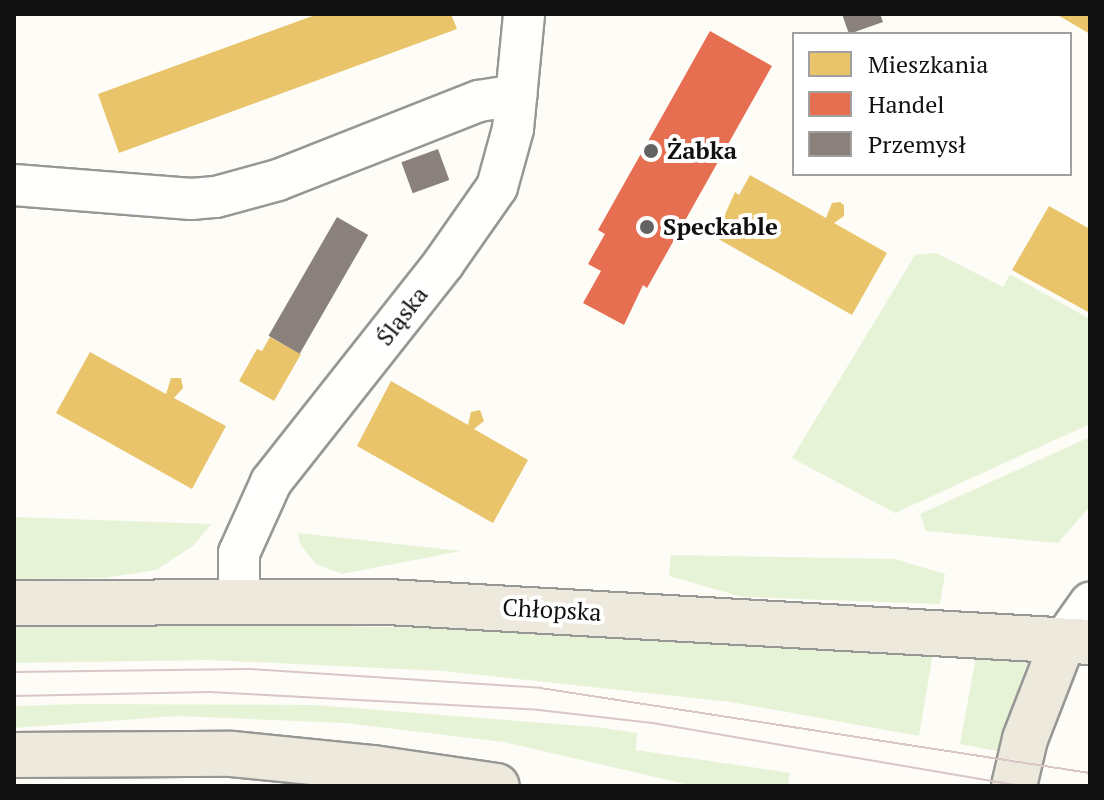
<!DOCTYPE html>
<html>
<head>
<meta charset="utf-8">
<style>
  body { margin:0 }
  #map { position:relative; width:1104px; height:800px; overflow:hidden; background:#fdfcf7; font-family:"PT Serif",serif }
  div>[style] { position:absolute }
  .green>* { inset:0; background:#e7f3d7 }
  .homes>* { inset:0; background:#e9c46a }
  .shops>* { inset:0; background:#e76f51 }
  .industry>* { inset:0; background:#8a817c; transform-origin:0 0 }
  .roads { filter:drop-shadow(2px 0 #979795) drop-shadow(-2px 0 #979795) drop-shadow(0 2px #979795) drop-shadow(0 -2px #979795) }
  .minor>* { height:40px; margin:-20px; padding:0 20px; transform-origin:20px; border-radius:20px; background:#fffffe }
  .major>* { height:44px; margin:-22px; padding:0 22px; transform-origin:22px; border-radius:22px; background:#ede9dc }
  .tram>* { height:2px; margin:-1px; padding:0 1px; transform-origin:1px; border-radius:1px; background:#d9c6c7 }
  .dots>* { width:22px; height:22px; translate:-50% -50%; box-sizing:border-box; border:4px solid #fff; border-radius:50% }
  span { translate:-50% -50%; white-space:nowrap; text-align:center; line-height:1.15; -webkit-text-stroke:8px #fff; paint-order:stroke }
  .poi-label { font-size:24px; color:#111; font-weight:700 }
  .left { translate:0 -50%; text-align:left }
  .street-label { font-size:24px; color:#111 }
  .frame { position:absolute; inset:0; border:16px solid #111; pointer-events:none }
  .legend { position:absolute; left:792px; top:32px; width:280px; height:144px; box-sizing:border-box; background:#fff; border:2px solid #a0a0a0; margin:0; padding:10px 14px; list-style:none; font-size:24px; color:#111 }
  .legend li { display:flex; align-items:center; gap:16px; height:40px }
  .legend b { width:40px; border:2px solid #a0a0a0 }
</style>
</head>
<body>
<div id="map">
  <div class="green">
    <div style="clip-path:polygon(936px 253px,1003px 287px,1010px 274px,1090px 319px,1090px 424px,895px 513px,792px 458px,915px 255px)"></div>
    <div style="clip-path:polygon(1090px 437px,1090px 506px,1058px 543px,926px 531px,920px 514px)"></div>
    <div style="clip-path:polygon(14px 517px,211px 524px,193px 546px,156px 570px,104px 578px,14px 579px)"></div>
    <div style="clip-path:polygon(298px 533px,461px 551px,342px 574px,316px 564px,300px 544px)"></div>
    <div style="clip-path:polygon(671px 555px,895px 559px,945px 574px,940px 604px,742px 597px,669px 576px)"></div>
    <div style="clip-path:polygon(243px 624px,489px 629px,933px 653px,919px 736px,731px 702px,444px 671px,209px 660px,14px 663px,14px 625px)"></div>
    <div style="clip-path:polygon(976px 656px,1028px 660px,997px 751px,960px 744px)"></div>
    <div style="clip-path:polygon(81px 704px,314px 705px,596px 727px,637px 733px,636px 750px,790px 773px,788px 783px,802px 786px,694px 786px,504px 742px,345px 723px,177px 716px,14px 728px,14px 706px)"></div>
  </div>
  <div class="homes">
    <div style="clip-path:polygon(318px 14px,451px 14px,457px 29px,119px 153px,98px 94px)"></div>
    <div style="clip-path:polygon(1056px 14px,1090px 14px,1090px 34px)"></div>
    <div style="clip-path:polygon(750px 175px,826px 218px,832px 203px,840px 202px,844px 205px,844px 216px,834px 223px,887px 253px,852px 315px,715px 237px,735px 192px,739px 195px)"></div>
    <div style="clip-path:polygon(1049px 206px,1090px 229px,1090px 313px,1012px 270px)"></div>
    <div style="clip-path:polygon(270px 337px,301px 354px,274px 401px,239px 381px,257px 349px,262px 351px)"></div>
    <div style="clip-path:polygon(90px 352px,166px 394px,171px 378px,181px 378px,183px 388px,174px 398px,226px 426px,192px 489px,56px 413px)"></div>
    <div style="clip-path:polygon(391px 381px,468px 425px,471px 412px,480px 410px,484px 421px,474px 429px,528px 460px,493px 523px,357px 446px)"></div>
  </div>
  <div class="shops">
    <div style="clip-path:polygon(710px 31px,772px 66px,647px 288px,643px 285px,624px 325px,583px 303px,601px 271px,588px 264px,605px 234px,598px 230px)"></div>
  </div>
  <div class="industry">
    <div style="clip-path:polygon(842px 14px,880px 14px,883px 22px,849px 34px)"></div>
    <div style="left:438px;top:149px;width:33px;height:39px;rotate:70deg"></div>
    <div style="left:337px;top:217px;width:36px;height:137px;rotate:30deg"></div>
  </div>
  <div class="roads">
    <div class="minor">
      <div style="left:14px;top:185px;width:178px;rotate:4.5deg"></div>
      <div style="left:191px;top:199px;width:25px;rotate:-5deg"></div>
      <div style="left:216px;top:197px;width:64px;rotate:-15.3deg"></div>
      <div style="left:278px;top:180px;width:216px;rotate:-21.5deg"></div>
      <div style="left:479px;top:101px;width:38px;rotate:-9deg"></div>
      <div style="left:239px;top:600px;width:47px;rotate:-90deg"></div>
      <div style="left:239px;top:553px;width:78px;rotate:-65.7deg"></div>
      <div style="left:271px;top:482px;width:278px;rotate:-51.7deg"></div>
      <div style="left:443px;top:264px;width:94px;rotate:-55deg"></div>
      <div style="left:497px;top:187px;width:60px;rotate:-74.6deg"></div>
      <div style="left:513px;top:129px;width:116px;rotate:-84.5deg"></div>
      <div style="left:1063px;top:641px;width:47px;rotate:-54.6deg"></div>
    </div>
    <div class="major">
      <div style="left:14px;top:603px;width:374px;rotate:-0.2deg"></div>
      <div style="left:388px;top:602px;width:703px;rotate:3.26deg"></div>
      <div style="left:14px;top:755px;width:218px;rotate:-0.3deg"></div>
      <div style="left:232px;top:754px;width:142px;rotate:5.7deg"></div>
      <div style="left:373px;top:768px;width:125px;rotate:8.3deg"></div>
      <div style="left:1014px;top:786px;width:48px;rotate:-76.8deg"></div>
      <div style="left:1025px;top:739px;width:105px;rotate:-68.8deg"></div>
    </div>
  </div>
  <div class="tram">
    <div style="left:14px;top:672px;width:236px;rotate:-0.7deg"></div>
    <div style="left:250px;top:669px;width:291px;rotate:3.7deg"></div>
    <div style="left:540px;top:688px;width:557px;rotate:8.79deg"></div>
    <div style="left:14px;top:696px;width:196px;rotate:-1.2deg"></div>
    <div style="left:210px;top:692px;width:329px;rotate:3.1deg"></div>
    <div style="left:539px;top:710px;width:114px;rotate:6.6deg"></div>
    <div style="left:652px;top:723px;width:375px;rotate:9.7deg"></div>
  </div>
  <div class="dots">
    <div style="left:651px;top:151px;background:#646362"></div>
    <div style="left:647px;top:227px;background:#646362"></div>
  </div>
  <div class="poi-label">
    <span class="left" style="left:667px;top:151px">Żabka</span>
    <span class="left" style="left:663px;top:227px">Speckable</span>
  </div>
  <div class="street-label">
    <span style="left:402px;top:316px;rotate:-52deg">Śląska</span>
    <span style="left:552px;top:610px;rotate:3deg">Chłopska</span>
  </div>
  <div class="frame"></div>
  <ul class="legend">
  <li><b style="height:22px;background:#e9c46a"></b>Mieszkania</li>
  <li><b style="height:22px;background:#e76f51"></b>Handel</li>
  <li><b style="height:22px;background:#8a817c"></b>Przemysł</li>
  </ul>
</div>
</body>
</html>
